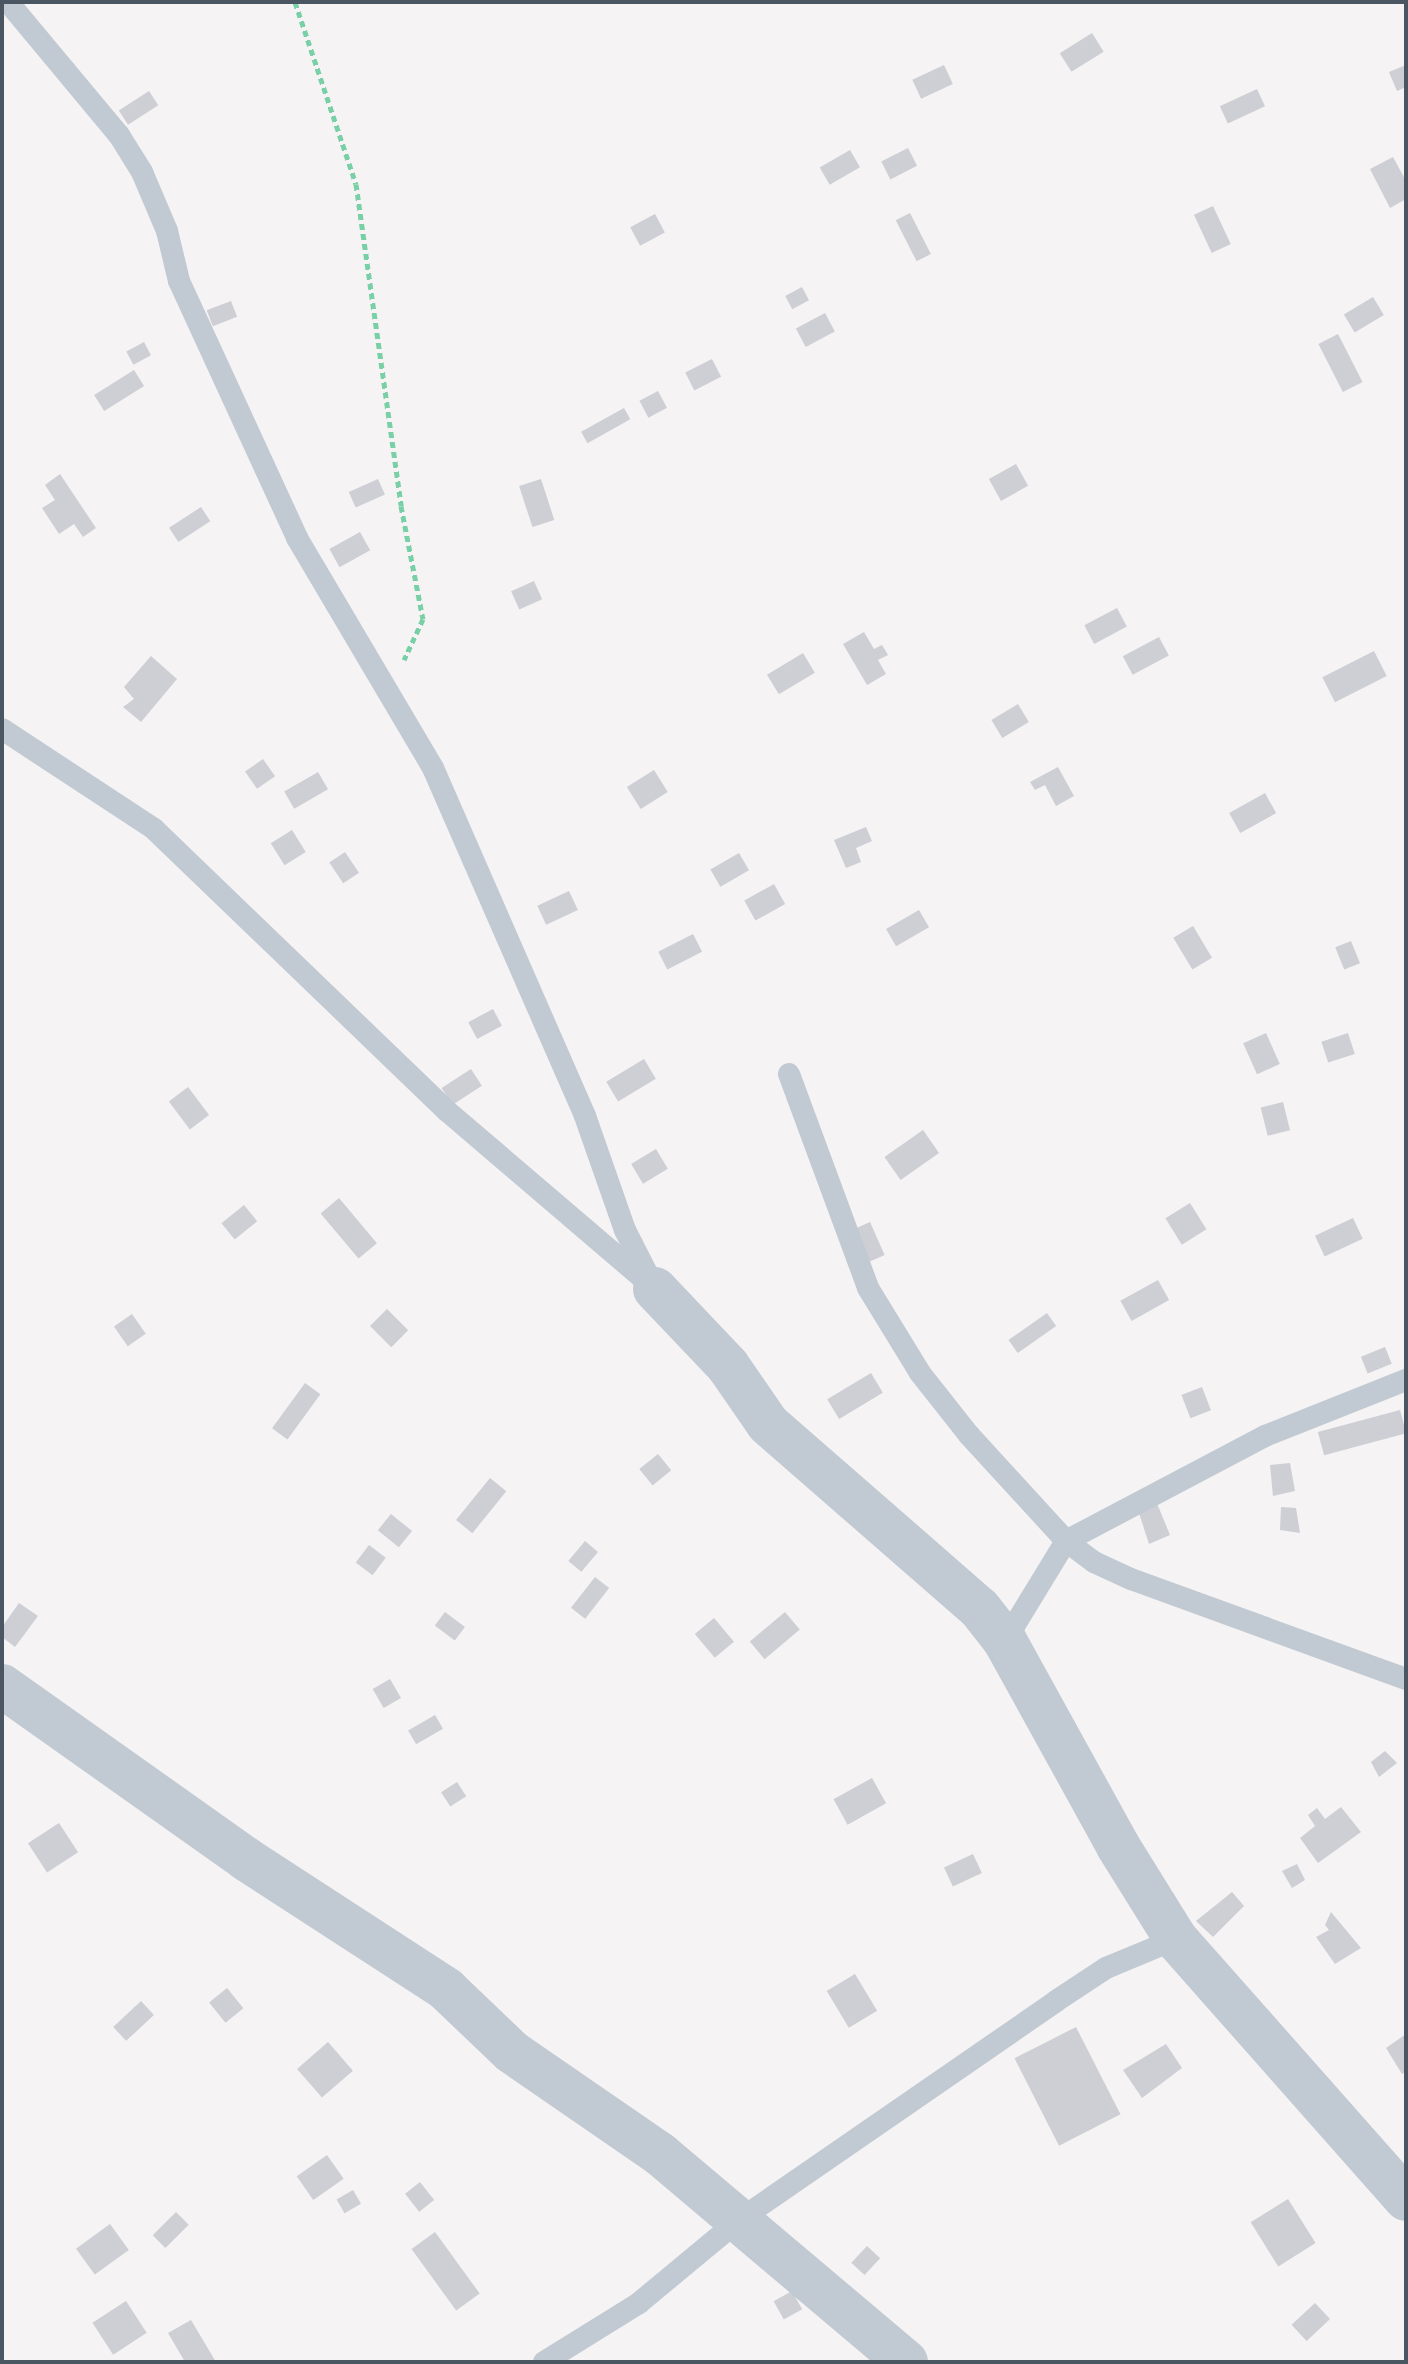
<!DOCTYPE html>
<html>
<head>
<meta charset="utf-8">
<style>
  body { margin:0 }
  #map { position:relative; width:1408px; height:2364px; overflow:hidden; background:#f5f3f3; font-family:"Open Sans",sans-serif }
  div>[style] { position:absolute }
  .building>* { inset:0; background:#cdcfd5; transform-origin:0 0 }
  .path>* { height:5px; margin-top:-2.5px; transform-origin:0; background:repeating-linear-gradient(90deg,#7ad0a6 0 6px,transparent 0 10px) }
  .lane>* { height:22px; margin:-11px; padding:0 11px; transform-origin:11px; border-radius:11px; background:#c1cad2 }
  .street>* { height:44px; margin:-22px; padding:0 22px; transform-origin:22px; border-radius:22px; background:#c1cad2 }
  span { translate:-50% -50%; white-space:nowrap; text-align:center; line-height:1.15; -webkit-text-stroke:7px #fff; paint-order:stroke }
  .frame { position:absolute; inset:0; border:4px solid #4a5661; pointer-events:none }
</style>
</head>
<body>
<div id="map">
  <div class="building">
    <div style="left:1092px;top:33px;width:22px;height:38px;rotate:58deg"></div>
    <div style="left:944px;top:65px;width:21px;height:35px;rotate:65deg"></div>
    <div style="clip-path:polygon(1406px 65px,1406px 87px,1397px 91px,1389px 72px)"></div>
    <div style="left:1257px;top:89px;width:19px;height:41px;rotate:65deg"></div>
    <div style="left:149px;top:91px;width:17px;height:36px;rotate:57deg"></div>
    <div style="left:908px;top:148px;width:20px;height:30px;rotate:63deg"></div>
    <div style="left:850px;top:150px;width:20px;height:35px;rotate:60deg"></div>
    <div style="clip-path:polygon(1393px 157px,1406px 181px,1406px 199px,1390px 208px,1370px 169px)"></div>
    <div style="left:1213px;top:206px;width:42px;height:21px;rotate:65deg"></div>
    <div style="left:910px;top:213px;width:46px;height:16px;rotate:63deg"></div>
    <div style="left:655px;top:214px;width:21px;height:28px;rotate:62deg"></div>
    <div style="left:802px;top:287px;width:15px;height:19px;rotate:62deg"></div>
    <div style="left:1373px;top:297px;width:21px;height:34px;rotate:59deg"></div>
    <div style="left:231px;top:301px;width:17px;height:26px;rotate:69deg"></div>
    <div style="left:825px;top:313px;width:21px;height:33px;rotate:62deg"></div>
    <div style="left:1338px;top:334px;width:54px;height:22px;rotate:63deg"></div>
    <div style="left:144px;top:342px;width:15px;height:20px;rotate:62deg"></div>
    <div style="left:712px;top:359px;width:20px;height:30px;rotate:63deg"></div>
    <div style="left:134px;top:370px;width:19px;height:47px;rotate:58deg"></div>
    <div style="left:658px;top:391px;width:19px;height:21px;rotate:62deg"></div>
    <div style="left:624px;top:408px;width:13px;height:49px;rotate:61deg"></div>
    <div style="left:1016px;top:464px;width:25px;height:31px;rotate:61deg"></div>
    <div style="clip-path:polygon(60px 474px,96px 528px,83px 537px,74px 524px,59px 534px,42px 508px,55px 500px,45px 485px)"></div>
    <div style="left:378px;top:479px;width:17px;height:32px;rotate:66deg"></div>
    <div style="left:541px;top:479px;width:43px;height:23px;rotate:72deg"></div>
    <div style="left:201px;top:507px;width:17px;height:38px;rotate:57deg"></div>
    <div style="left:360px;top:532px;width:21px;height:35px;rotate:61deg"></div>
    <div style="left:534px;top:581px;width:20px;height:25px;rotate:66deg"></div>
    <div style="left:1117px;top:608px;width:21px;height:37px;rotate:62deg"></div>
    <div style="clip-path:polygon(864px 632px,874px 649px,882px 645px,888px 655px,878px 660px,886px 674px,867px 685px,843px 644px)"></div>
    <div style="left:1159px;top:637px;width:21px;height:41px;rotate:62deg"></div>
    <div style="left:1374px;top:651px;width:28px;height:58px;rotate:63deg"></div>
    <div style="left:803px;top:653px;width:23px;height:42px;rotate:59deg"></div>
    <div style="clip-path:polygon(151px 656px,177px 679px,141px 722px,123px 707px,134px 699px,124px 687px)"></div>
    <div style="left:1018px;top:704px;width:21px;height:31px;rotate:59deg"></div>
    <div style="left:263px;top:759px;width:21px;height:22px;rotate:55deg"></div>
    <div style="clip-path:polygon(1058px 767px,1074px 796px,1056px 806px,1045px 785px,1035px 790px,1030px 782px)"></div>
    <div style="left:654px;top:770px;width:26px;height:32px;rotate:58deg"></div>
    <div style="left:318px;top:772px;width:20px;height:39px;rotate:60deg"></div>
    <div style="left:1265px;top:793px;width:23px;height:41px;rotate:61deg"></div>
    <div style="clip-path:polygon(866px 827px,872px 841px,856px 848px,861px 862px,846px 868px,834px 840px)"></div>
    <div style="left:292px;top:830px;width:26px;height:25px;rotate:58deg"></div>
    <div style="left:345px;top:852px;width:25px;height:19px;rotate:56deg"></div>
    <div style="left:739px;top:853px;width:20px;height:33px;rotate:60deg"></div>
    <div style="left:774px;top:884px;width:23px;height:34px;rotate:61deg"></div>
    <div style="left:569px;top:891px;width:21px;height:35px;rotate:65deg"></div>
    <div style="left:919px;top:910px;width:20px;height:38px;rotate:60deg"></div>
    <div style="left:1193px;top:926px;width:37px;height:23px;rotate:59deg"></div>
    <div style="left:693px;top:934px;width:20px;height:39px;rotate:63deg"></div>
    <div style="left:1351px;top:941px;width:24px;height:17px;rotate:68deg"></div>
    <div style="left:493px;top:1009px;width:19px;height:28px;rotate:62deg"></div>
    <div style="left:1266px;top:1033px;width:34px;height:25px;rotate:66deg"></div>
    <div style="left:1348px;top:1033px;width:22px;height:28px;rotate:72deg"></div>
    <div style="left:644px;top:1059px;width:23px;height:44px;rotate:59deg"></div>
    <div style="left:471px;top:1069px;width:20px;height:35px;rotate:57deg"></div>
    <div style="left:188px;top:1087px;width:35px;height:24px;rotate:53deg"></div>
    <div style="left:1283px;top:1102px;width:29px;height:23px;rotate:76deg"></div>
    <div style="left:923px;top:1130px;width:28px;height:47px;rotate:55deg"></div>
    <div style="left:656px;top:1149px;width:23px;height:29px;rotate:59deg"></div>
    <div style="left:339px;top:1198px;width:59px;height:24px;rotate:50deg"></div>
    <div style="left:1190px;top:1203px;width:31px;height:29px;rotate:58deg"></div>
    <div style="left:244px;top:1205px;width:21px;height:29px;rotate:51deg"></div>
    <div style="left:1353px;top:1218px;width:23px;height:42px;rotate:65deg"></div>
    <div style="left:870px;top:1222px;width:36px;height:18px;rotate:66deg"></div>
    <div style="left:1158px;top:1280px;width:23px;height:43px;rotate:61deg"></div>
    <div style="left:387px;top:1309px;width:30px;height:24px;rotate:45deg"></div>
    <div style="left:1047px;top:1313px;width:16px;height:47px;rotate:55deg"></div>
    <div style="left:132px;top:1314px;width:24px;height:22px;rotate:55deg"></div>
    <div style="left:1385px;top:1347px;width:18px;height:26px;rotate:68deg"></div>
    <div style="left:871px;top:1373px;width:23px;height:51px;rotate:59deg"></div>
    <div style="left:305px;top:1383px;width:19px;height:56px;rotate:36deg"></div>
    <div style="left:1202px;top:1387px;width:25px;height:22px;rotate:69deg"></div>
    <div style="left:1400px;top:1410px;width:24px;height:85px;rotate:75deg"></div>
    <div style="left:658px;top:1454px;width:21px;height:24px;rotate:51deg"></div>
    <div style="clip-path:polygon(1290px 1463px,1295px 1491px,1273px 1496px,1270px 1465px)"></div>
    <div style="left:490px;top:1478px;width:21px;height:54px;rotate:39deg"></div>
    <div style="clip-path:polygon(1156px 1501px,1170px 1535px,1149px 1544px,1138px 1510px)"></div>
    <div style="clip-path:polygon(1281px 1507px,1296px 1508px,1300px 1533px,1280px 1530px)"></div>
    <div style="left:391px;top:1514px;width:27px;height:21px;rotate:39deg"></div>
    <div style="left:585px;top:1541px;width:17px;height:26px;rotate:40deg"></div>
    <div style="left:369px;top:1545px;width:21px;height:22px;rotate:37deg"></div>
    <div style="left:595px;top:1577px;width:18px;height:39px;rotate:38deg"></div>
    <div style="clip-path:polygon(19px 1603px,38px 1616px,15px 1647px,2px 1637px,2px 1627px)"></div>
    <div style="left:445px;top:1612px;width:25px;height:17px;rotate:37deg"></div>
    <div style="left:785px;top:1612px;width:23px;height:46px;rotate:50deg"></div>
    <div style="left:714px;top:1618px;width:31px;height:25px;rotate:50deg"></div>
    <div style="left:390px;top:1679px;width:22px;height:20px;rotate:60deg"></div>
    <div style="left:435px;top:1715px;width:16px;height:31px;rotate:60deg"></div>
    <div style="clip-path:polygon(1385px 1751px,1397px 1763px,1379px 1777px,1371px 1762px)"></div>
    <div style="left:872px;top:1778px;width:29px;height:44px;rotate:61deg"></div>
    <div style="left:457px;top:1782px;width:17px;height:19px;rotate:57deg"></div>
    <div style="clip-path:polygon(1341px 1807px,1361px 1832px,1318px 1863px,1300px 1838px,1315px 1826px,1308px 1815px,1317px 1808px,1325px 1819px)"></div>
    <div style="left:59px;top:1823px;width:35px;height:37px;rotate:57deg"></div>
    <div style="left:973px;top:1854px;width:21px;height:32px;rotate:65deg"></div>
    <div style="clip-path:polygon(1297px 1864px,1305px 1880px,1292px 1888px,1282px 1871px)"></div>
    <div style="clip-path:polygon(1232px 1892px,1244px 1906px,1213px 1937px,1196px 1921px)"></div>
    <div style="clip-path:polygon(1331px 1912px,1361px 1948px,1335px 1964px,1316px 1937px,1329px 1930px,1325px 1925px)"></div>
    <div style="left:855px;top:1974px;width:43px;height:33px;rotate:59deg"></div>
    <div style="left:227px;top:1988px;width:26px;height:23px;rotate:51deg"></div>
    <div style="left:141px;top:2001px;width:19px;height:38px;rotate:47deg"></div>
    <div style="left:1076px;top:2027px;width:98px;height:69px;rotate:63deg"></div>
    <div style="clip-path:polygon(1406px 2034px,1406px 2071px,1402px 2074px,1386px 2048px)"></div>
    <div style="left:328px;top:2042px;width:38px;height:41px;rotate:49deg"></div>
    <div style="clip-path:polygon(1166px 2044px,1182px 2068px,1142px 2098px,1123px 2070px)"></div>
    <div style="left:327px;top:2155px;width:29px;height:37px;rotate:55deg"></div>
    <div style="left:420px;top:2182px;width:23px;height:19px;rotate:52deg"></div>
    <div style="left:353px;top:2190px;width:16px;height:19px;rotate:60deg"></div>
    <div style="left:1288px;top:2199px;width:52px;height:44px;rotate:58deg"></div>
    <div style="left:176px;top:2212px;width:18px;height:33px;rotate:45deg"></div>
    <div style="left:110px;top:2224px;width:32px;height:42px;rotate:54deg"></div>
    <div style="left:435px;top:2232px;width:76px;height:29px;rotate:54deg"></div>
    <div style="left:867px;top:2246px;width:18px;height:23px;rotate:43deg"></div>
    <div style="left:792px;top:2291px;width:21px;height:21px;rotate:61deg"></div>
    <div style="left:126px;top:2301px;width:38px;height:40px;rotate:57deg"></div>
    <div style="left:1315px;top:2303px;width:22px;height:32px;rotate:47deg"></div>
    <div style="clip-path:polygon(191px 2320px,216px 2362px,185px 2362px,168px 2333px)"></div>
  </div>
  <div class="path">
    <div style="left:295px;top:2px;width:192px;rotate:71.5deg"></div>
    <div style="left:356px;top:184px;width:325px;rotate:82deg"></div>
    <div style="left:401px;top:506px;width:115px;rotate:79deg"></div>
    <div style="left:423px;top:619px;width:45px;rotate:114.9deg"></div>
  </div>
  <div class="lane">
    <div style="left:8px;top:2px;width:173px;rotate:50.2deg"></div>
    <div style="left:119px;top:135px;width:44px;rotate:58.1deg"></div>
    <div style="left:142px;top:172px;width:64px;rotate:67deg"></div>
    <div style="left:167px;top:231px;width:51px;rotate:76.5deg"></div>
    <div style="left:179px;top:281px;width:283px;rotate:65.3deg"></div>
    <div style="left:297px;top:538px;width:267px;rotate:59.4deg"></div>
    <div style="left:433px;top:768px;width:380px;rotate:66.4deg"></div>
    <div style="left:585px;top:1116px;width:121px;rotate:70.7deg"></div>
    <div style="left:625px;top:1230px;width:66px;rotate:63deg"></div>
    <div style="left:2px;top:729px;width:182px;rotate:33.3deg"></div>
    <div style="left:154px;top:829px;width:407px;rotate:43.9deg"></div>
    <div style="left:447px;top:1111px;width:260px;rotate:40.5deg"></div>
    <div style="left:789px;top:1074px;width:228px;rotate:69.7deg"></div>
    <div style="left:868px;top:1288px;width:100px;rotate:58.5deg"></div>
    <div style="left:920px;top:1373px;width:79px;rotate:51.7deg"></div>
    <div style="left:969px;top:1435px;width:144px;rotate:47.5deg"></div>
    <div style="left:1066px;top:1541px;width:35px;rotate:37deg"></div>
    <div style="left:1094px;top:1562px;width:41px;rotate:24.7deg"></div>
    <div style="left:1131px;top:1579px;width:293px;rotate:20deg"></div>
    <div style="left:1005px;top:1641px;width:117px;rotate:-58.6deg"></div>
    <div style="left:1066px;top:1541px;width:225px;rotate:-27.8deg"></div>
    <div style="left:1265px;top:1436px;width:152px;rotate:-21.7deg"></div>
    <div style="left:544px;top:2362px;width:112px;rotate:-31.8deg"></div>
    <div style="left:639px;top:2303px;width:130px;rotate:-39.7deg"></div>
    <div style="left:739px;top:2220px;width:385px;rotate:-34.6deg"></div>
    <div style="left:1056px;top:2001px;width:60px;rotate:-33.4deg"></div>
    <div style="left:1106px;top:1968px;width:76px;rotate:-22.5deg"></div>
  </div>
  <div class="street">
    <div style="left:655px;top:1289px;width:106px;rotate:46.5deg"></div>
    <div style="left:728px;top:1366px;width:70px;rotate:55.4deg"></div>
    <div style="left:768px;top:1424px;width:281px;rotate:41.1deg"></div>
    <div style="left:980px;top:1609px;width:41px;rotate:52deg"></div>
    <div style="left:1005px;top:1641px;width:234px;rotate:61.1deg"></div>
    <div style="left:1118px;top:1846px;width:110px;rotate:58.1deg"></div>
    <div style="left:1176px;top:1939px;width:347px;rotate:48.5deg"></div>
    <div style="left:2px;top:1686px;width:299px;rotate:35.3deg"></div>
    <div style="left:246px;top:1859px;width:239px;rotate:33deg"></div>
    <div style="left:446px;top:1989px;width:91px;rotate:43.7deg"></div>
    <div style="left:512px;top:2052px;width:180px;rotate:34.6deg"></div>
    <div style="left:660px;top:2154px;width:322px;rotate:40.2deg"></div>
  </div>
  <div class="frame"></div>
</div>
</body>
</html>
